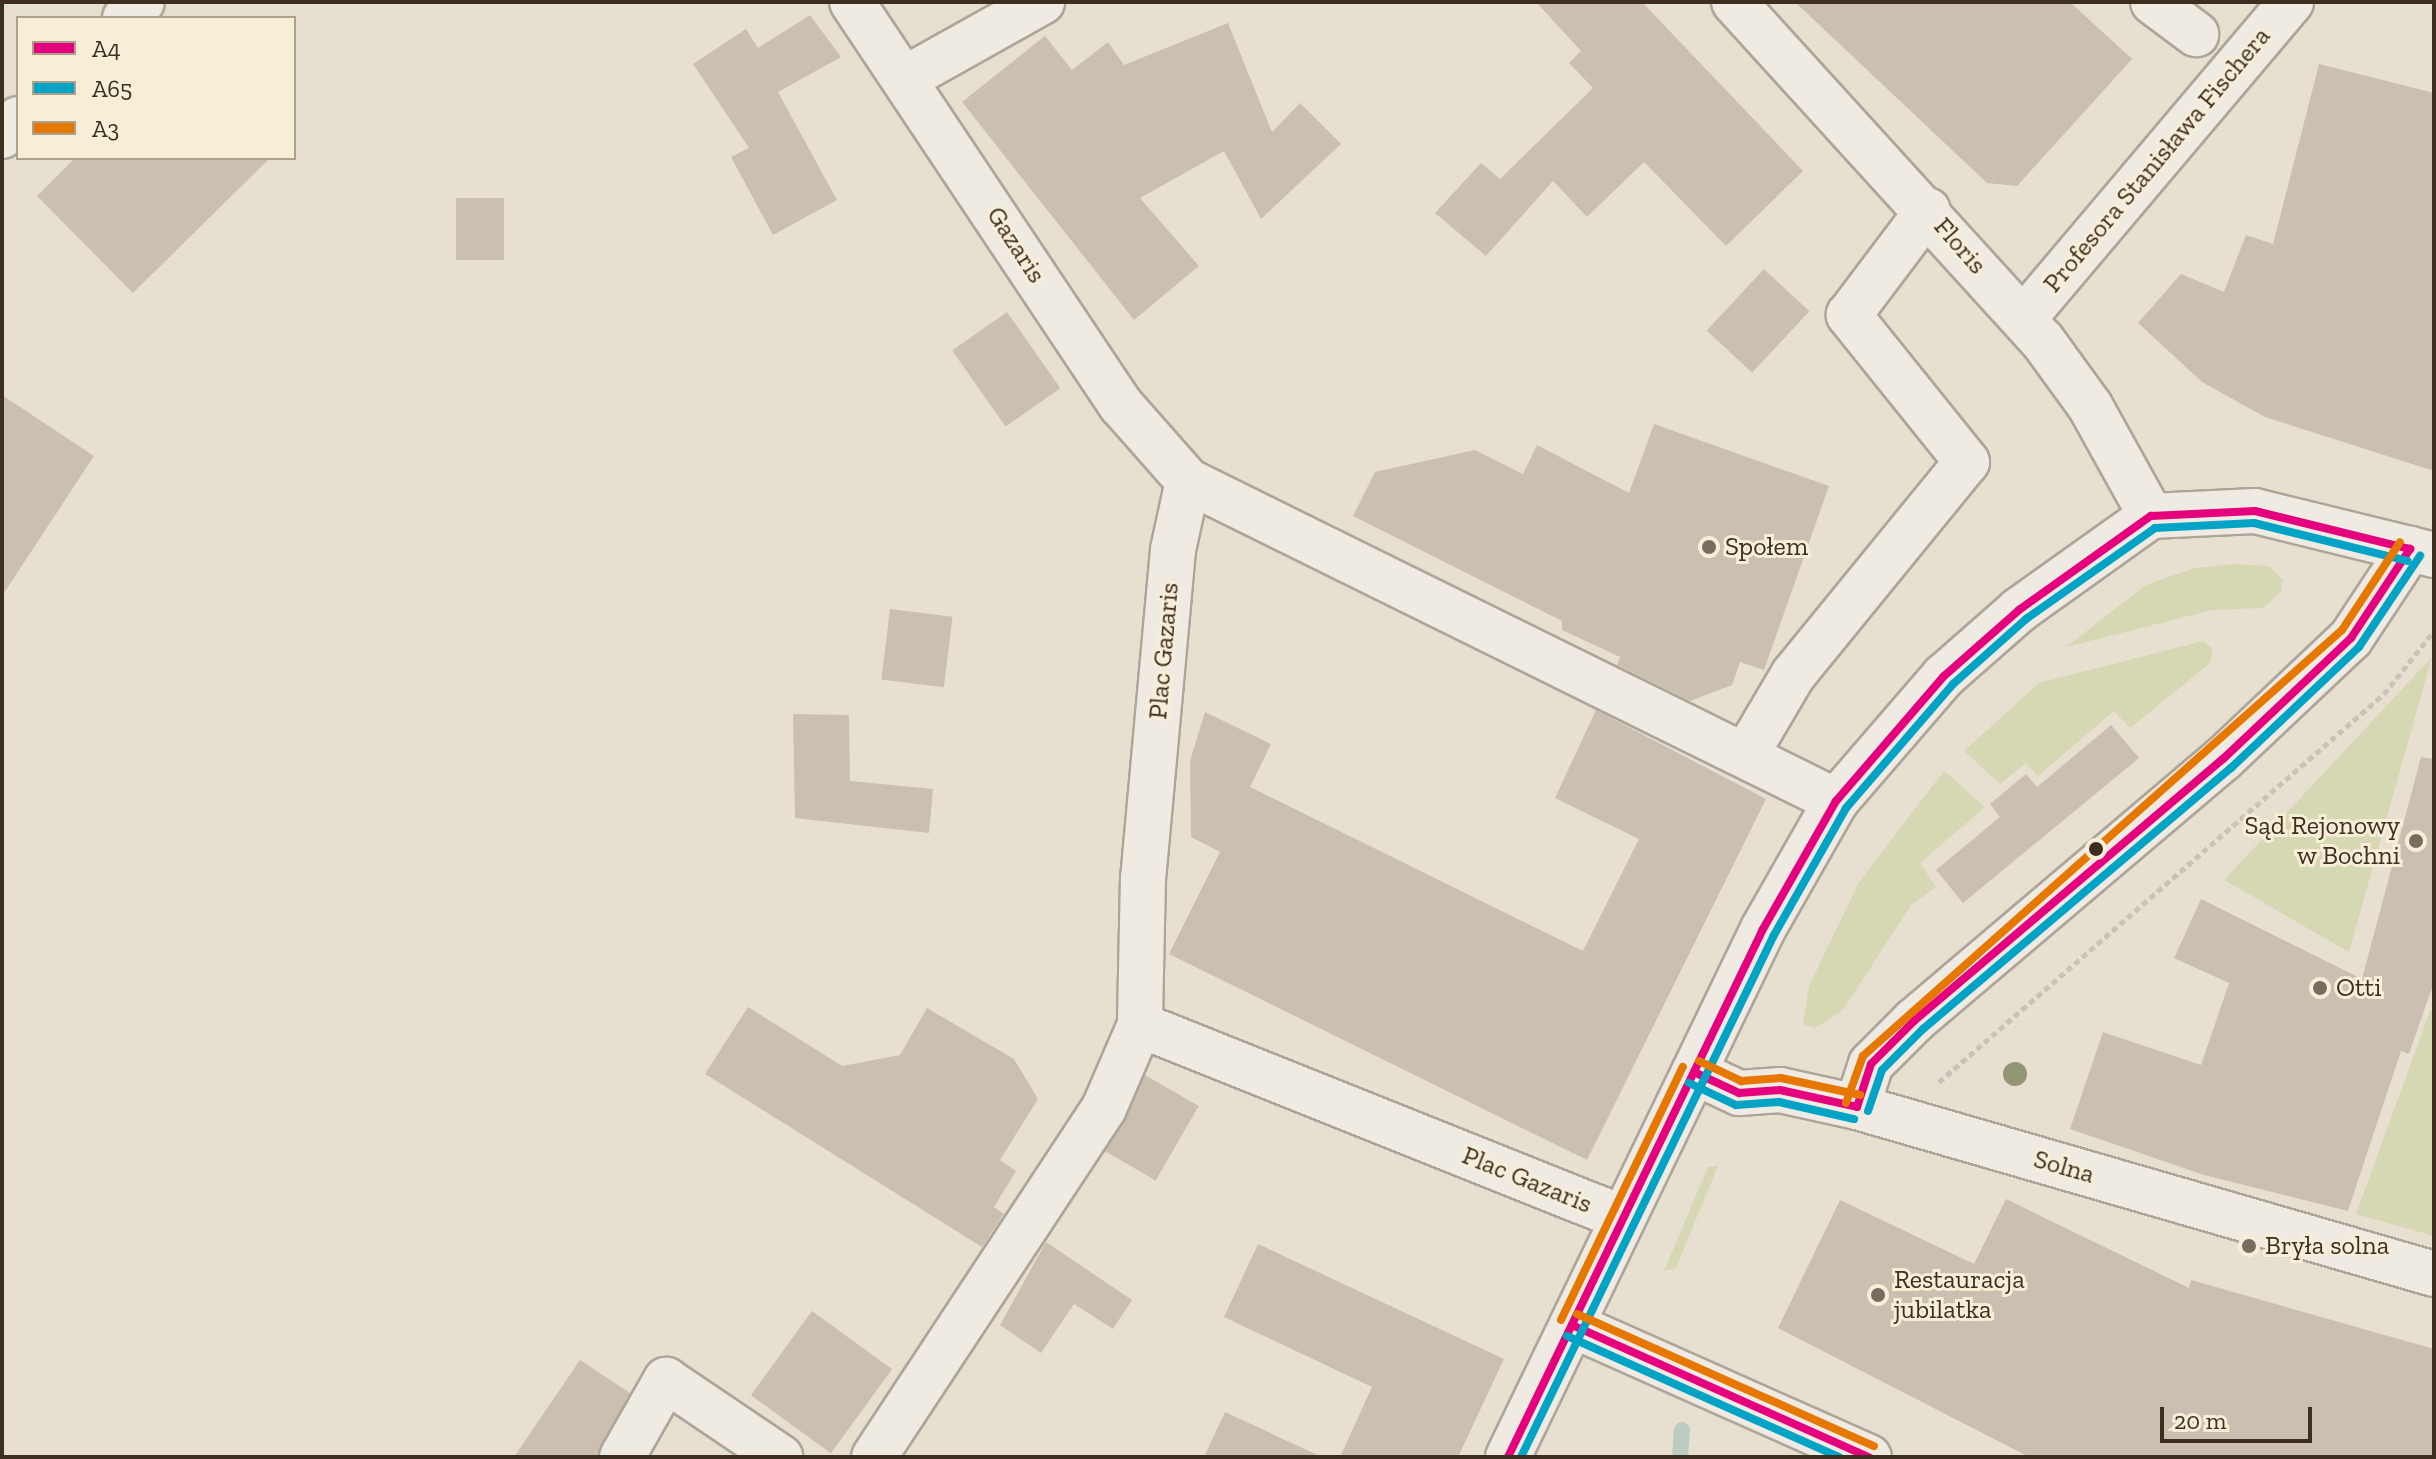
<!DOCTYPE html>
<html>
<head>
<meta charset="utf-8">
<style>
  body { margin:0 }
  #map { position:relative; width:2436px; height:1459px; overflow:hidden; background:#e7e0d1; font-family:"Zilla Slab",serif }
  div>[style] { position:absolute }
  .green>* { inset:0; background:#d6d7b3 }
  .stream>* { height:16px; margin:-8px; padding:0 8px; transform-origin:8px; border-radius:8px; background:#bcccc2 }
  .building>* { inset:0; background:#cbbfb2; transform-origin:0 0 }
  .path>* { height:5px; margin-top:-2.5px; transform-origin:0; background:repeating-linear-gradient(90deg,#c8c2b9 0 6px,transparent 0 10px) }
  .roads { filter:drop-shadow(2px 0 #ada599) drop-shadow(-2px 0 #ada599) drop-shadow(0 2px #ada599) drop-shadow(0 -2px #ada599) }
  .minor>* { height:44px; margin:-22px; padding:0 22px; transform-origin:22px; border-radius:22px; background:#efebe3 }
  .bus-1>* { height:8px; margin:-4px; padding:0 4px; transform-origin:4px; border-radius:4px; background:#e5007d }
  .bus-2>* { height:8px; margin:-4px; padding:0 4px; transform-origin:4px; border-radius:4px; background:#03a3c5 }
  .bus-3>* { height:8px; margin:-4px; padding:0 4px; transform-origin:4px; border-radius:4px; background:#e67802 }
  .trees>* { width:24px; height:24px; margin:-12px; border-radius:50%; background:#929673 }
  .dots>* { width:22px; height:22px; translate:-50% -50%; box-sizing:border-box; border:4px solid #f7eed8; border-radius:50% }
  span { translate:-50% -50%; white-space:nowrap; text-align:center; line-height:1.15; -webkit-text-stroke:6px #f7eed8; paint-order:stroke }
  .street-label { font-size:26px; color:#3d2e20 }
  .poi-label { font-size:26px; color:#3d2e20 }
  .left { translate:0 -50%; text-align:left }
  .right { translate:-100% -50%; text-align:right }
  .frame { position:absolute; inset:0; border:4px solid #3d2e20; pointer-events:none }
  .legend { position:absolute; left:16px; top:16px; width:280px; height:144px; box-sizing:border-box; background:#f7eed8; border:2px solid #ada18e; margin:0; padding:10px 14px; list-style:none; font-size:24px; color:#3d2e20 }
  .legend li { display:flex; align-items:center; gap:16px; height:40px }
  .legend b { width:40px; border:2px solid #ada18e }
  .scale { position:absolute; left:2160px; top:1407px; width:152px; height:36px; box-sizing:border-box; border:4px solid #3d2e20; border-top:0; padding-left:10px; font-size:24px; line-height:28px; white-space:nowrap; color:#3d2e20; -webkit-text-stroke:6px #f7eed8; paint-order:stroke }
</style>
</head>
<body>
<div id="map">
  <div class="green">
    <div style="clip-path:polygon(2234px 564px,2269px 566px,2283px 580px,2281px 592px,2263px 608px,2212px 610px,2066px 647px,2146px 585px,2194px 568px)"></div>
    <div style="clip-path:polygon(2203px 641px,2213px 649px,2210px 663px,2130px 728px,2114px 711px,2038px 776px,2026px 763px,2000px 784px,1964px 751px,2039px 683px)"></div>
    <div style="clip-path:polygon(2432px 657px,2349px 952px,2224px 880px)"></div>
    <div style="clip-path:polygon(1944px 771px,1985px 807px,1920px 863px,1936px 887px,1911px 905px,1843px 1010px,1815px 1028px,1803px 1024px,1809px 986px,1859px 882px)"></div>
    <div style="clip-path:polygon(2430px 1011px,2434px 1012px,2434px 1236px,2356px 1214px)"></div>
    <div style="clip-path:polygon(1718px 1166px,1676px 1268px,1664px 1271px,1708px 1167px)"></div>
  </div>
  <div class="stream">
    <div style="left:1680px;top:1457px;width:27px;rotate:-86deg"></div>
  </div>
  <div class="building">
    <div style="clip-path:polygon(1536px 2px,1642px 2px,1803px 171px,1726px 246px,1644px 162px,1587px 217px,1553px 181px,1486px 256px,1435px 213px,1481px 163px,1500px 179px,1593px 88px,1569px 63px,1581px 51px)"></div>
    <div style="clip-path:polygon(1795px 2px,2070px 2px,2132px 59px,2017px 186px,1987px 183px)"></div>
    <div style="clip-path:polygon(810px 15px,841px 57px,778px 92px,837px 200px,773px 235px,731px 157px,749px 148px,693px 64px,746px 29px,758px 48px)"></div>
    <div style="clip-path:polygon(1228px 23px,1272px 132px,1300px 103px,1341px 144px,1261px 219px,1224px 151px,1140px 198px,1199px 266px,1134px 320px,962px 102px,1045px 36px,1072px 70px,1108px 42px,1124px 65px)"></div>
    <div style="clip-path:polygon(2319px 64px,2434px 93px,2434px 471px,2265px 417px,2202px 382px,2138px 323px,2181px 274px,2224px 292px,2246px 235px,2273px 244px)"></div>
    <div style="clip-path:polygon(75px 158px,270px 158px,133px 293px,37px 196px)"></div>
    <div style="left:456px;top:198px;width:48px;height:62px"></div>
    <div style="left:1764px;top:269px;width:62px;height:84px;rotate:43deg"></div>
    <div style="left:1007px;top:312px;width:93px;height:67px;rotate:55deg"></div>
    <div style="clip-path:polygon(2px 395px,94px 456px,2px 596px)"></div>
    <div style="clip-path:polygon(1654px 424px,1829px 486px,1764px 670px,1740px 662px,1732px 685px,1690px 701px,1617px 665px,1620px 657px,1562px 630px,1562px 621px,1353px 516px,1375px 472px,1475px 450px,1523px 474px,1537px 445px,1629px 493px)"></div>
    <div style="left:890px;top:609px;width:63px;height:71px;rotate:7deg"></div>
    <div style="clip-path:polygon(1596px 710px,1766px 799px,1587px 1160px,1169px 954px,1220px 852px,1191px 837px,1190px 761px,1205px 712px,1271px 744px,1250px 787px,1583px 951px,1639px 839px,1555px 798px)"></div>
    <div style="clip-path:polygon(793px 714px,849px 715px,850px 781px,933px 789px,929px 833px,795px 818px)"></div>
    <div style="clip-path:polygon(2111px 725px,2139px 758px,1963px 903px,1936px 870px,2000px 817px,1990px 804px,2026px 774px,2037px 787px)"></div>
    <div style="clip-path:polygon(2421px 757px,2434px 759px,2434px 982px,2409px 1054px,2401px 1051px,2348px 1211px,2204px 1175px,2070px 1129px,2103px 1032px,2201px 1065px,2229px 983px,2174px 958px,2201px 899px,2362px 979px)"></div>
    <div style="clip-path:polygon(748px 1007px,842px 1066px,900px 1055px,927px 1008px,1014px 1059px,1038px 1099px,1000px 1160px,1016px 1171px,994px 1207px,1004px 1214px,982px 1247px,705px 1074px)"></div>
    <div style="left:1145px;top:1075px;width:62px;height:86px;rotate:30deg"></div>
    <div style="clip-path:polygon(2006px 1199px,2189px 1288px,2191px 1280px,2434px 1349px,2434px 1457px,2029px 1457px,1778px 1328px,1840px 1200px,1974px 1264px)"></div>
    <div style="clip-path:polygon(1046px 1242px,1132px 1300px,1113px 1329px,1074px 1304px,1041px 1353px,1000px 1325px)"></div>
    <div style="clip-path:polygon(1258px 1244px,1504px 1359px,1458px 1457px,1340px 1457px,1372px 1387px,1224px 1317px)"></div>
    <div style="left:812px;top:1311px;width:99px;height:104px;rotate:36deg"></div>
    <div style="clip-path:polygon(580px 1360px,630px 1393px,597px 1457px,514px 1457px)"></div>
    <div style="clip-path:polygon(1225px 1412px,1322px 1457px,1204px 1457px)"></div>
  </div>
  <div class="path">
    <div style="left:1939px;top:1082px;width:590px;rotate:-41.09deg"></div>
    <div style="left:2384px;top:694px;width:80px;rotate:-51.6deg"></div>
  </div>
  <div class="roads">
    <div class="minor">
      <div style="left:852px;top:2px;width:485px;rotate:56.3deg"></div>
      <div style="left:1121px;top:405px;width:101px;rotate:48.6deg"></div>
      <div style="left:1188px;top:481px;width:723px;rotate:26.28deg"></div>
      <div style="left:1734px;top:2px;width:457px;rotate:47.7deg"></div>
      <div style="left:2042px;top:340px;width:82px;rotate:54deg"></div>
      <div style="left:2090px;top:406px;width:126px;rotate:61deg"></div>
      <div style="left:2153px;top:2px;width:54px;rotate:36.7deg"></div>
      <div style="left:125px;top:18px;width:23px;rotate:-43deg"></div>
      <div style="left:906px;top:78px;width:156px;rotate:-29.2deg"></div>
      <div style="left:2px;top:136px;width:23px;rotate:-47deg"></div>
      <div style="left:2024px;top:318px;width:414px;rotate:-49.8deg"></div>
      <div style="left:1188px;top:481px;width:71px;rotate:102.3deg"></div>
      <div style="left:1173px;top:550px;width:328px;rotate:95.2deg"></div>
      <div style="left:1143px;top:877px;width:148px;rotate:91.2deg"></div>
      <div style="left:1140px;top:1025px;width:520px;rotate:21.78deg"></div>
      <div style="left:1747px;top:753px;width:91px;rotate:-59.5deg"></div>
      <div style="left:1793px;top:675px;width:275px;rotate:-50.8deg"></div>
      <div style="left:1967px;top:462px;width:189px;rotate:-128.8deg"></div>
      <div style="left:1849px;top:315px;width:131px;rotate:-53deg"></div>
      <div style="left:1694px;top:1072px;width:50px;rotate:25deg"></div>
      <div style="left:1739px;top:1093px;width:41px;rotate:-4.2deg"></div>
      <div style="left:1780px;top:1090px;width:79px;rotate:12.4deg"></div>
      <div style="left:1857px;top:1107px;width:601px;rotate:16.14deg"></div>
      <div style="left:1857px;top:1107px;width:45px;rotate:-72deg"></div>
      <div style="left:1871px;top:1064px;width:62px;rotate:-45deg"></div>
      <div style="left:1915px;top:1020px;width:404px;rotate:-40.3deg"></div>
      <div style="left:2223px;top:759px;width:176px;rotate:-43.4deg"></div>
      <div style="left:2351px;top:638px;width:107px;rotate:-56.5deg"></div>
      <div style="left:1572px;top:1325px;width:325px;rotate:24deg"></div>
      <div style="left:622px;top:1457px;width:89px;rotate:-60.3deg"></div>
      <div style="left:666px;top:1380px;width:138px;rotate:34deg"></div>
      <div style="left:874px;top:1457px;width:418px;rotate:-56.6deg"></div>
      <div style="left:1104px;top:1108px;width:90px;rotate:-66.6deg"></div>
      <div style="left:1508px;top:1457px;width:586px;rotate:-64.22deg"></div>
      <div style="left:1763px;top:929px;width:147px;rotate:-60.3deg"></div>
      <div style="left:1836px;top:801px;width:165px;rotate:-49.2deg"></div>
      <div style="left:1944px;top:676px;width:100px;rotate:-41.3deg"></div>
      <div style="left:2019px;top:610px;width:162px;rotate:-35.5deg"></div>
      <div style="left:2151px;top:516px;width:104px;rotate:-2.8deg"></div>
      <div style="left:2255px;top:511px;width:184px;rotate:13.8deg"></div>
    </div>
  </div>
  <div class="bus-1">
    <div style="left:1694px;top:1072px;width:50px;rotate:25deg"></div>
    <div style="left:1739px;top:1093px;width:41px;rotate:-4.2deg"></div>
    <div style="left:1780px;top:1090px;width:79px;rotate:12.4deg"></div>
    <div style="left:1857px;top:1107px;width:45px;rotate:-72deg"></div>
    <div style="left:1871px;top:1064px;width:62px;rotate:-45deg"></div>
    <div style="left:1915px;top:1020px;width:404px;rotate:-40.3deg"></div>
    <div style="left:2223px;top:759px;width:176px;rotate:-43.4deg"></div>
    <div style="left:2351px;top:638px;width:107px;rotate:-56.5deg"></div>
    <div style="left:1572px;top:1325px;width:325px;rotate:24deg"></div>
    <div style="left:1508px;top:1457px;width:586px;rotate:-64.22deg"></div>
    <div style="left:1763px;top:929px;width:147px;rotate:-60.3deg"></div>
    <div style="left:1836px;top:801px;width:165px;rotate:-49.2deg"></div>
    <div style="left:1944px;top:676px;width:100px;rotate:-41.3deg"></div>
    <div style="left:2019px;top:610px;width:162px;rotate:-35.5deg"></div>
    <div style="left:2151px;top:516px;width:104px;rotate:-2.8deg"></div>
    <div style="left:2255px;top:511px;width:160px;rotate:13.8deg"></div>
  </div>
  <div class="bus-2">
    <div style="left:1689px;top:1083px;width:52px;rotate:25.1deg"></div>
    <div style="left:1736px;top:1105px;width:43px;rotate:-4deg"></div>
    <div style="left:1779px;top:1102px;width:77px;rotate:12.8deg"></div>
    <div style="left:1868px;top:1111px;width:43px;rotate:-71.1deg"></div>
    <div style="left:1882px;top:1070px;width:58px;rotate:-45deg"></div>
    <div style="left:1923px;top:1029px;width:404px;rotate:-40.3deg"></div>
    <div style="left:2231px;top:768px;width:176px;rotate:-43.4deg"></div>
    <div style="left:2359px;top:647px;width:110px;rotate:-56.2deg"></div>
    <div style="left:1567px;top:1336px;width:298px;rotate:24deg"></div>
    <div style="left:1521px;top:1457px;width:580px;rotate:-64.14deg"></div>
    <div style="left:1774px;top:935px;width:146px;rotate:-60.4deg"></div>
    <div style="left:1846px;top:808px;width:164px;rotate:-49.2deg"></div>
    <div style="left:1953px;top:684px;width:98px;rotate:-41.7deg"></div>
    <div style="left:2026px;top:619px;width:158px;rotate:-35.2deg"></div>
    <div style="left:2155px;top:528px;width:99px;rotate:-2.9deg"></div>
    <div style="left:2254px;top:523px;width:158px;rotate:13.9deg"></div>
  </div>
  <div class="bus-3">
    <div style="left:1699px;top:1061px;width:47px;rotate:25.5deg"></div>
    <div style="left:1741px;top:1081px;width:40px;rotate:-4.3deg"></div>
    <div style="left:1781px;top:1078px;width:81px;rotate:12.1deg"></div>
    <div style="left:1846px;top:1103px;width:50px;rotate:-70.1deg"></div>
    <div style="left:1863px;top:1056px;width:641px;rotate:-41.65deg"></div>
    <div style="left:2342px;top:630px;width:105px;rotate:-56.6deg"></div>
    <div style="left:1577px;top:1314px;width:325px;rotate:24deg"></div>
    <div style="left:1561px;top:1320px;width:281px;rotate:-64.3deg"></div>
  </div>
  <div class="trees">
    <div style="left:2015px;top:1074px"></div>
  </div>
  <div class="dots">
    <div style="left:1709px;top:547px;background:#786c5e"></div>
    <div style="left:2416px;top:841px;background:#786c5e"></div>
    <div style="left:2096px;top:849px;background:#3d2e20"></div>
    <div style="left:2320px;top:988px;background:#786c5e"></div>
    <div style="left:2249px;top:1246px;background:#786c5e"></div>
    <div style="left:1878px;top:1295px;background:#786c5e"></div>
  </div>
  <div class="street-label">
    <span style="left:2157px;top:160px;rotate:-50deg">Profesora Stanisława Fischera</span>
    <span style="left:1016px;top:245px;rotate:57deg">Gazaris</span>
    <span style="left:1960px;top:246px;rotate:49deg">Floris</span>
    <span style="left:1164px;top:651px;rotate:-85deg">Plac Gazaris</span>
    <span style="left:2064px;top:1167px;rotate:16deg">Solna</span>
    <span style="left:1527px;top:1180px;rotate:22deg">Plac Gazaris</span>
  </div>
  <div class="poi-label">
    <span class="left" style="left:1725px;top:547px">Społem</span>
    <span class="right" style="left:2400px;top:841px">Sąd Rejonowy<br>w Bochni</span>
    <span class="left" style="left:2336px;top:988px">Otti</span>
    <span class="left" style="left:2265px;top:1246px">Bryła solna</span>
    <span class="left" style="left:1894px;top:1295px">Restauracja<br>jubilatka</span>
  </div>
  <div class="frame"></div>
  <ul class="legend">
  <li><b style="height:10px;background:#e5007d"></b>A4</li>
  <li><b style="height:10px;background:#03a3c5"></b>A65</li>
  <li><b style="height:10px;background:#e67802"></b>A3</li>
  </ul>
  <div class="scale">20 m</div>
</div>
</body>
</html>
